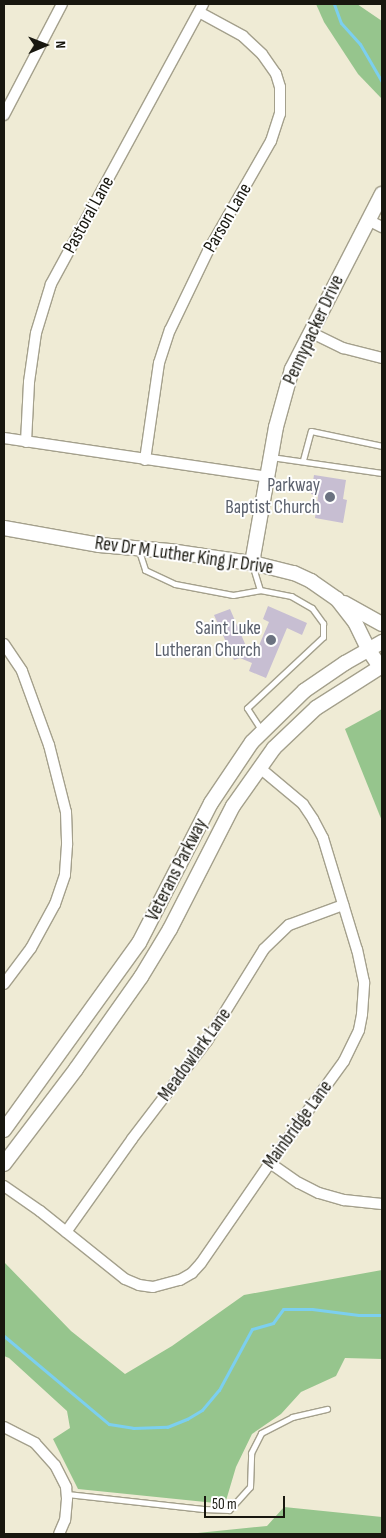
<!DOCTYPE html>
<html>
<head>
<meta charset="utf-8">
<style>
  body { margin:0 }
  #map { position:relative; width:386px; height:1538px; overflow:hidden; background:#efebd5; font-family:"Sofia Sans Condensed",sans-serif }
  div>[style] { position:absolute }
  .forest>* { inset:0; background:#96c58d }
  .stream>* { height:3px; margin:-1.5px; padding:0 1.5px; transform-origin:1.5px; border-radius:1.5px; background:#7ccfef }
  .building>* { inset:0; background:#c7bed2 }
  .roads { filter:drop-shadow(1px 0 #a4a08c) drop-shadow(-1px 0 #a4a08c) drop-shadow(0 1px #a4a08c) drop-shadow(0 -1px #a4a08c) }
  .lane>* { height:5px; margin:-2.5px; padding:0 2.5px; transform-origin:2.5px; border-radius:2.5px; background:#fff }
  .street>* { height:10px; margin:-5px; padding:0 5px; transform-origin:5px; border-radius:5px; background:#fff }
  .secondary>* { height:14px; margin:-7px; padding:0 7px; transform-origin:7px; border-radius:7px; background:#fff }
  .dots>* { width:14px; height:14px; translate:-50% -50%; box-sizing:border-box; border:2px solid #fff; border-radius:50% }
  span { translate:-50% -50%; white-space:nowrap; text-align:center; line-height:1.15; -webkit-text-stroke:4px #fff; paint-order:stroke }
  .street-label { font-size:19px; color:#18170f }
  .worship-label { font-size:19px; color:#5b616d }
  .right { translate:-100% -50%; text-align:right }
  .frame { position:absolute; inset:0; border:5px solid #18170f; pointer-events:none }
  .north { position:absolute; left:20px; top:20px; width:50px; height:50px; -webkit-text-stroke:4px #fff; paint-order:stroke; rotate:89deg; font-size:14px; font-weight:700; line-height:20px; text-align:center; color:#18170f }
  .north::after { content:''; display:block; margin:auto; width:18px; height:22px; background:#18170f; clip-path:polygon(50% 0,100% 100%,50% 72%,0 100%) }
  .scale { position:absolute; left:204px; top:1496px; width:81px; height:22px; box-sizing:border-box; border:2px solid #18170f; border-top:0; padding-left:6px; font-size:15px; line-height:18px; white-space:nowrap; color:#18170f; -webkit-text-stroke:4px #fff; paint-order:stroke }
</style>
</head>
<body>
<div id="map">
  <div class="forest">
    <div style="clip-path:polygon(316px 4px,357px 4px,382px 21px,382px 99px,358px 74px,324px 22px)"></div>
    <div style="clip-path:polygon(382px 709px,382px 821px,345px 729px)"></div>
    <div style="clip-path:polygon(4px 1262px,71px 1331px,125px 1374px,172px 1346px,244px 1295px,382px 1270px,382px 1359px,345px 1358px,336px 1376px,301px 1392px,281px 1414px,252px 1434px,236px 1467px,225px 1504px,78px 1489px,53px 1439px,70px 1428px,67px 1411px,9px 1358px,4px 1356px)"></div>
    <div style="clip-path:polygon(284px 1507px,382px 1517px,382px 1534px,188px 1534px,267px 1526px)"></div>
  </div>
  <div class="stream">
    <div style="left:334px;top:4px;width:20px;rotate:70deg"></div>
    <div style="left:341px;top:23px;width:28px;rotate:48deg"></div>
    <div style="left:360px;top:44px;width:44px;rotate:59.9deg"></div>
    <div style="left:4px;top:1336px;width:137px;rotate:40deg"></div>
    <div style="left:109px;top:1424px;width:24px;rotate:9deg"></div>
    <div style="left:133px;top:1428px;width:34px;rotate:-2deg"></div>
    <div style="left:167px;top:1427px;width:22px;rotate:-22deg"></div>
    <div style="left:187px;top:1419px;width:17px;rotate:-31deg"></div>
    <div style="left:202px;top:1410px;width:26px;rotate:-50deg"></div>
    <div style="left:219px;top:1390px;width:69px;rotate:-61.6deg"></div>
    <div style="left:252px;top:1329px;width:22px;rotate:-16deg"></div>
    <div style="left:273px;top:1323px;width:17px;rotate:-54deg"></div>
    <div style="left:283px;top:1309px;width:29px"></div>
    <div style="left:312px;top:1309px;width:47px;rotate:7.3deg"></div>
    <div style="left:359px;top:1315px;width:23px"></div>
  </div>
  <div class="building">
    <div style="clip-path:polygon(314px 475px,346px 480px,343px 499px,347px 500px,343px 523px,315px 518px,318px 496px,311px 494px)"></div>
    <div style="clip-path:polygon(268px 606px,307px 623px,302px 635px,287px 628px,266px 678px,249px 671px,252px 663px,240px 658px,234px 660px,214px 615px,230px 609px,246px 646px,257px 650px,269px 622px,263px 619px)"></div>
  </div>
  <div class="roads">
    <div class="lane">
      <div style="left:271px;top:457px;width:112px;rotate:8.2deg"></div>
      <div style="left:303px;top:460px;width:30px;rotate:-75deg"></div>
      <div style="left:311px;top:431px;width:73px;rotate:11.9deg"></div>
      <div style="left:139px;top:551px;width:20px;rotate:72deg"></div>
      <div style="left:145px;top:570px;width:33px;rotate:25deg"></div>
      <div style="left:175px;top:584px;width:59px;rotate:10.7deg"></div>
      <div style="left:233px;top:595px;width:27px;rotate:-10deg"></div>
      <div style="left:260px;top:590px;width:32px;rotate:11deg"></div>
      <div style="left:291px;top:596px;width:24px;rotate:30deg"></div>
      <div style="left:312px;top:608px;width:19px;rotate:54deg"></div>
      <div style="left:323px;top:623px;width:14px;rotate:90deg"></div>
      <div style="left:323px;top:637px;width:104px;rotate:136.9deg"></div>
      <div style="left:247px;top:708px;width:27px;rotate:57deg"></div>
      <div style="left:252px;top:564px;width:27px;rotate:73deg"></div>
      <div style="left:67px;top:1494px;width:137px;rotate:6.3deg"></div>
      <div style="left:203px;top:1509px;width:26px;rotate:2deg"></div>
      <div style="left:229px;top:1510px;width:31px;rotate:-48deg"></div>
      <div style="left:250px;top:1487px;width:34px;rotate:-88deg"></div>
      <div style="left:251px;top:1453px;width:22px;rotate:-63deg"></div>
      <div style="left:261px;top:1433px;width:35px;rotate:-27deg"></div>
      <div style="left:292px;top:1417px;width:36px;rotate:-13deg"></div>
    </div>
    <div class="street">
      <div style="left:4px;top:115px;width:125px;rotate:-62.4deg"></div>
      <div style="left:368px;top:220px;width:16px;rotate:27deg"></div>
      <div style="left:310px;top:332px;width:37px;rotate:26deg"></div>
      <div style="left:343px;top:348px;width:40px;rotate:14.4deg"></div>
      <div style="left:4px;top:438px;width:267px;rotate:8.4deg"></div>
      <div style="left:26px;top:442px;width:60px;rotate:-87.1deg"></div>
      <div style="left:29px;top:382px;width:49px;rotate:-81.9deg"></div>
      <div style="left:36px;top:333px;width:51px;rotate:-73deg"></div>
      <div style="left:51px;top:284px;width:319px;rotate:-61.5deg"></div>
      <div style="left:145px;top:460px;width:98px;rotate:-81.8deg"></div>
      <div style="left:159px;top:363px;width:35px;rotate:-72deg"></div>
      <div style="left:170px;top:330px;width:88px;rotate:-64.3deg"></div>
      <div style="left:208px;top:251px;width:127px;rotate:-60.2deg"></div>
      <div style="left:271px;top:141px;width:28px;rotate:-72deg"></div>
      <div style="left:280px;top:114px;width:27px;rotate:-90deg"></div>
      <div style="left:280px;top:87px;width:14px;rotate:-107deg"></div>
      <div style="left:276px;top:74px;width:24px;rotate:-125deg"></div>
      <div style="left:262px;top:54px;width:26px;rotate:-137deg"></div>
      <div style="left:243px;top:36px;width:50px;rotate:-151.4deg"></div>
      <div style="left:4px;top:644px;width:32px;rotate:56deg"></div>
      <div style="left:22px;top:671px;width:79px;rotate:70deg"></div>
      <div style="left:49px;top:745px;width:69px;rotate:75.8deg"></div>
      <div style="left:66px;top:812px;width:33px;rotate:88deg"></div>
      <div style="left:67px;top:845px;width:30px;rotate:94deg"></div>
      <div style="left:65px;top:875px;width:31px;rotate:109deg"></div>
      <div style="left:55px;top:904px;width:50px;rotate:118.6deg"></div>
      <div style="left:31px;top:948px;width:45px;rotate:126.9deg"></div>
      <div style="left:270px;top:1163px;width:35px;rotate:35deg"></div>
      <div style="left:299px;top:1183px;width:22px;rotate:27deg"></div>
      <div style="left:319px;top:1193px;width:26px;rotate:16deg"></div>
      <div style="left:344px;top:1200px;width:38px;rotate:6deg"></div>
      <div style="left:4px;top:1186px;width:44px;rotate:34.8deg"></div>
      <div style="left:40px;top:1211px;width:109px;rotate:38.7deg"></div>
      <div style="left:125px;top:1279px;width:15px;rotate:23deg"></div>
      <div style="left:139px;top:1285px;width:14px;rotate:8deg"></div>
      <div style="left:153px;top:1287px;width:28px;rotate:-15deg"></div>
      <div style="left:180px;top:1280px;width:14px;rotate:-30deg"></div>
      <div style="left:192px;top:1273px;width:13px;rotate:-48deg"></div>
      <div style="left:201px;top:1263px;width:121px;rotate:-55.4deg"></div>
      <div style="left:270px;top:1163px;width:126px;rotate:-54deg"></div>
      <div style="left:344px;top:1061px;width:34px;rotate:-64deg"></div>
      <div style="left:359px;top:1030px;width:16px;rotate:-79deg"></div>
      <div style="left:362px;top:1014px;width:32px;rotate:-86deg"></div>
      <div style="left:364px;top:982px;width:33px;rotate:-102deg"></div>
      <div style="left:357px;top:950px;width:117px;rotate:-106.9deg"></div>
      <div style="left:323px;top:838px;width:21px;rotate:-118deg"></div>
      <div style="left:313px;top:819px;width:18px;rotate:-124deg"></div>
      <div style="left:303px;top:804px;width:56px;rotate:-140.1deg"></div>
      <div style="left:66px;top:1232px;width:114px;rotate:-54.6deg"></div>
      <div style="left:132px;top:1139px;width:123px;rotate:-52.6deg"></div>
      <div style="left:207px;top:1041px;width:108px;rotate:-58.2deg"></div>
      <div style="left:264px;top:949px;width:35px;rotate:-44deg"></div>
      <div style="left:289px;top:925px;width:58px;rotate:-20.3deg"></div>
      <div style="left:4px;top:1427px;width:35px;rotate:27deg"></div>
      <div style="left:35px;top:1443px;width:30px;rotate:48deg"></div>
      <div style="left:55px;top:1465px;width:25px;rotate:63deg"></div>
      <div style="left:66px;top:1487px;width:12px;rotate:85deg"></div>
      <div style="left:67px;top:1499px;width:21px;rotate:95deg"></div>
      <div style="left:65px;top:1520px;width:15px;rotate:113deg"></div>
    </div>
    <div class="secondary">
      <div style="left:4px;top:528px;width:97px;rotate:10.1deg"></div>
      <div style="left:99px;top:545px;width:71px;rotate:4.8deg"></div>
      <div style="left:170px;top:551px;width:88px;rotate:8.5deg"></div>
      <div style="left:257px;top:564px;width:38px;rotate:14deg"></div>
      <div style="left:294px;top:573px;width:19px;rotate:25deg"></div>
      <div style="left:311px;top:581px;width:32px;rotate:35deg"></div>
      <div style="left:337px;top:599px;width:29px;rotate:52deg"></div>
      <div style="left:355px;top:622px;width:30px;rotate:64deg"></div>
      <div style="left:368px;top:649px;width:22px;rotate:56deg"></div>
      <div style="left:252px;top:563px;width:138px;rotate:-80deg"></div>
      <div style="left:276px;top:427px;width:60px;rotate:-74.6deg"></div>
      <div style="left:292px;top:369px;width:197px;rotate:-62.8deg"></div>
      <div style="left:344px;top:603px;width:43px;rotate:28.9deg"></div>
      <div style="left:4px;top:1130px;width:231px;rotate:-54.2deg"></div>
      <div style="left:139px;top:943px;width:157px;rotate:-62.8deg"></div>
      <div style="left:211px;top:803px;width:73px;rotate:-56.1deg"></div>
      <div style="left:252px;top:742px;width:73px;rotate:-44.4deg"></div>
      <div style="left:304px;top:691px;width:50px;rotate:-34.3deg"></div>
      <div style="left:345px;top:663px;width:43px;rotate:-29.6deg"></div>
      <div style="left:4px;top:1164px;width:119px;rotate:-52.8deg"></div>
      <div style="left:76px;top:1069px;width:113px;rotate:-54.8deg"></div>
      <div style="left:141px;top:977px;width:56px;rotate:-58.9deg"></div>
      <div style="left:170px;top:929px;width:138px;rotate:-62.9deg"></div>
      <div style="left:233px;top:806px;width:71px;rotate:-54.7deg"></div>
      <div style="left:274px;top:748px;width:58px;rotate:-43.6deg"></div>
      <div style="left:316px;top:708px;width:78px;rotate:-32.5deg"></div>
    </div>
  </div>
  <div class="dots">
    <div style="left:330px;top:497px;background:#6b7280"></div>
    <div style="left:271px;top:640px;background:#6b7280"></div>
  </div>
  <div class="street-label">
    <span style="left:89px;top:215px;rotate:-61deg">Pastoral Lane</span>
    <span style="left:228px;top:218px;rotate:-60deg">Parson Lane</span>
    <span style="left:314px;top:330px;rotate:-65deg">Pennypacker Drive</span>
    <span style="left:184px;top:556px;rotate:8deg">Rev Dr M Luther King Jr Drive</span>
    <span style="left:177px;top:870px;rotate:-63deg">Veterans Parkway</span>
    <span style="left:195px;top:1055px;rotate:-54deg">Meadowlark Lane</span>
    <span style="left:298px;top:1125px;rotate:-54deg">Mainbridge Lane</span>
  </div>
  <div class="worship-label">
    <span class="right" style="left:320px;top:497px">Parkway<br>Baptist Church</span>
    <span class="right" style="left:261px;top:640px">Saint Luke<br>Lutheran Church</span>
  </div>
  <div class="frame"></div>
  <div class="north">N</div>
  <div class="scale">50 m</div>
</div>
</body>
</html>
